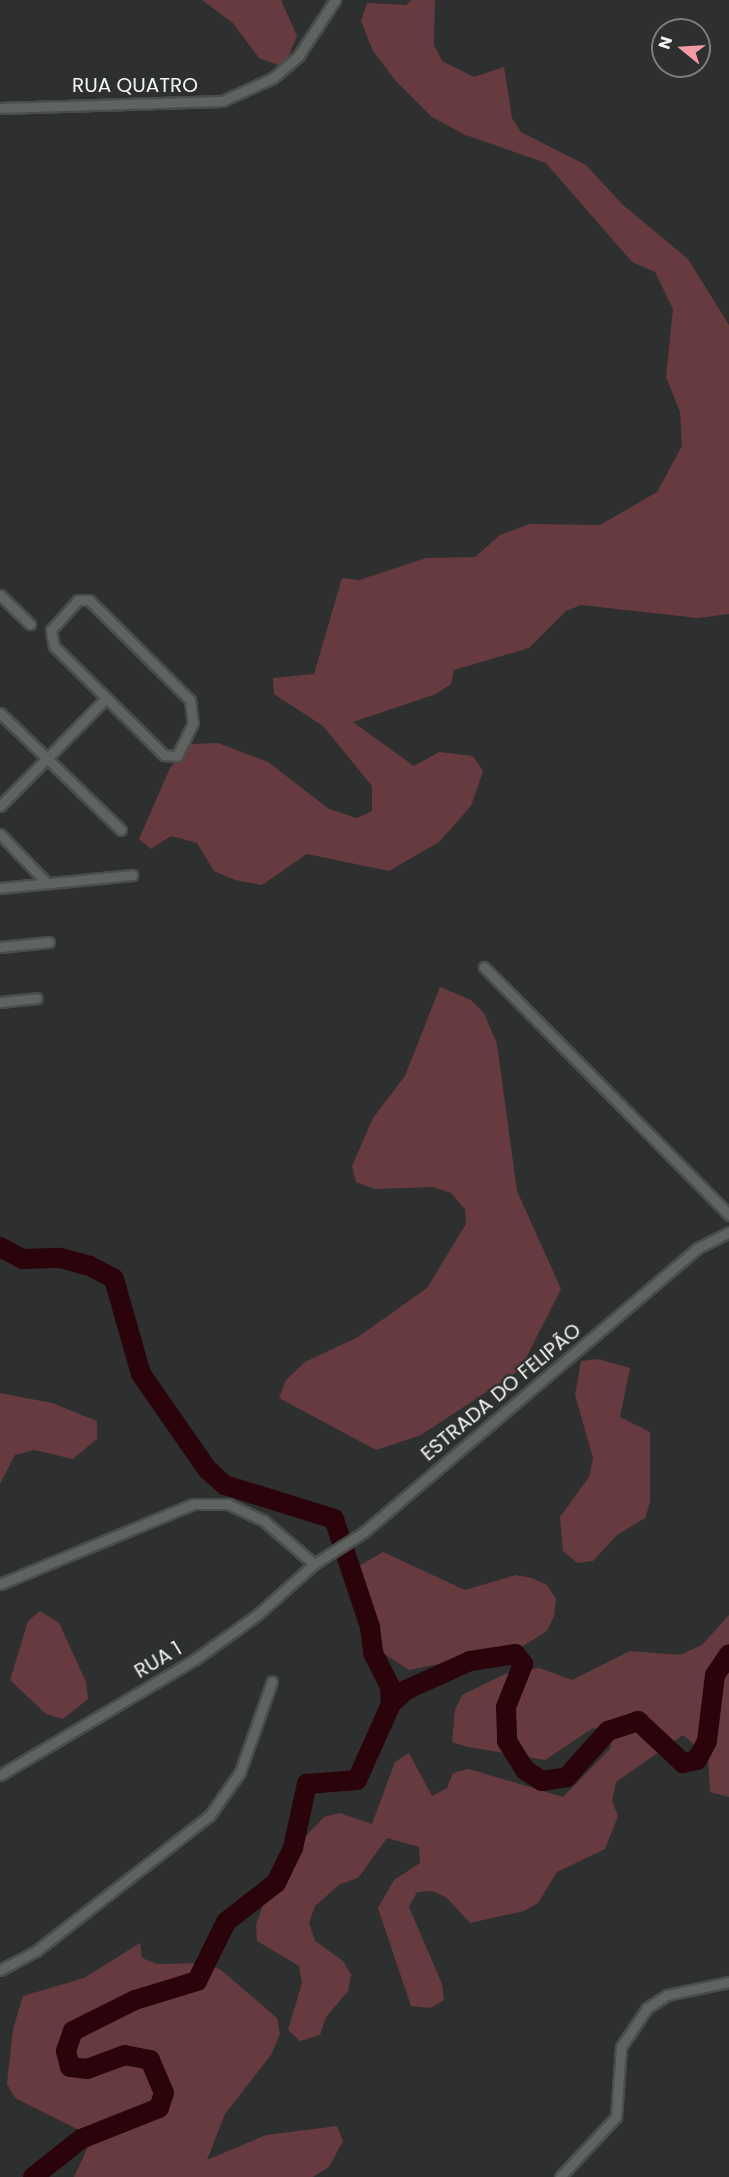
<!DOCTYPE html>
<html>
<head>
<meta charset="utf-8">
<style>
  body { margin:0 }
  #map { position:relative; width:729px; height:2177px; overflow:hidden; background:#2d302e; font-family:Poppins,sans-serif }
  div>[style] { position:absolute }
  .green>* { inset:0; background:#673a40 }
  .river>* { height:20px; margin:-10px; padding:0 10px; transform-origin:10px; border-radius:10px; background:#2a030b }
  .roads { filter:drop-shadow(2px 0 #4a4d4b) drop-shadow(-2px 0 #4a4d4b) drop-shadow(0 2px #4a4d4b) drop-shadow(0 -2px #4a4d4b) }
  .street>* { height:9px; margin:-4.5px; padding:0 4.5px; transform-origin:4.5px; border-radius:4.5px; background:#606461 }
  span { translate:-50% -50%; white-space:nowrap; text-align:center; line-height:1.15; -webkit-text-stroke:5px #2d302e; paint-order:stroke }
  .street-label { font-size:20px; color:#f2f4f2 }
  .north { position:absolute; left:651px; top:18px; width:60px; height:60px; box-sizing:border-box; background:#2d302e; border:2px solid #7c7e7c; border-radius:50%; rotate:288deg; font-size:16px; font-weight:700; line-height:24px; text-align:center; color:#f2f4f2 }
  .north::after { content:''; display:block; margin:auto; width:21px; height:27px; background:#f49aa4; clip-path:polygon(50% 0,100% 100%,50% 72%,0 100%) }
</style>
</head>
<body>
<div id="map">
  <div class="green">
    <div style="clip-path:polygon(202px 0,281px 0,297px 36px,284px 67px,259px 58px,233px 23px)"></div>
    <div style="clip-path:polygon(412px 0,435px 0,434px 45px,442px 61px,474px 77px,504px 67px,512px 118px,521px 132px,586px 165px,622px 204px,688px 259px,729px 325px,729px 614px,698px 618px,581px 605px,566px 611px,529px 648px,454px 670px,451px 684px,436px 694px,353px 722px,414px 766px,439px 752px,473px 756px,483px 771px,471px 806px,439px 842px,389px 871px,307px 854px,262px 885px,235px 880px,214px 871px,197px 843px,171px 836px,151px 849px,139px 839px,170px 768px,191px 744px,218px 743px,268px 762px,329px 809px,357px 818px,372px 811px,372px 786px,323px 726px,274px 694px,273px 678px,314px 674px,342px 578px,359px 580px,426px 558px,475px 557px,500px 535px,530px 524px,600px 525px,657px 492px,682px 446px,680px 412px,666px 377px,673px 309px,655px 272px,632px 262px,546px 163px,463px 134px,432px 117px,396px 81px,373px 51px,361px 21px,367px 3px,406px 5px)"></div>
    <div style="clip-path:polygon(440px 987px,471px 1000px,484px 1013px,497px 1044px,517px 1191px,561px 1289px,520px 1370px,421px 1435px,376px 1450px,279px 1398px,286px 1380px,305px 1362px,358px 1337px,427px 1288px,466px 1224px,465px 1209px,451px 1193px,433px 1187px,375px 1189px,356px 1182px,352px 1166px,373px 1118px,405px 1076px)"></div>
    <div style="clip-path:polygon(598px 1359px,630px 1368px,620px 1417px,650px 1432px,650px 1502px,645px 1518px,617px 1535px,593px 1561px,577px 1563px,563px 1551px,560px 1517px,589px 1477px,593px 1458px,575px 1395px,581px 1361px)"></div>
    <div style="clip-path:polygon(0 1393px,52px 1403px,97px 1421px,97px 1439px,73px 1459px,34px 1450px,15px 1455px,0 1484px)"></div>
    <div style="clip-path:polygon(383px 1552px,465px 1590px,516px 1575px,532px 1578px,547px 1585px,556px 1599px,554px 1616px,547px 1631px,520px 1648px,409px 1670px,380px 1651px,370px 1637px,366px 1585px,349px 1572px)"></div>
    <div style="clip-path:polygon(40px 1611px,59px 1623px,86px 1682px,88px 1699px,63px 1719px,46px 1714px,10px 1680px,28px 1621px)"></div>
    <div style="clip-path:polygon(729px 1615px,729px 1797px,710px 1792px,708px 1757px,683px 1735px,616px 1782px,612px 1801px,618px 1816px,605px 1849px,557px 1872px,538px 1903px,524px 1911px,470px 1923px,447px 1898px,433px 1891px,417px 1892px,409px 1907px,442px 1984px,444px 2000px,430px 2008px,411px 2006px,378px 1908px,394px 1880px,420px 1863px,419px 1847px,387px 1838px,358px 1878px,340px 1884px,315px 1906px,309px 1923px,315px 1941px,343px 1961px,351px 1975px,348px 1991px,326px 2017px,320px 2035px,300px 2041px,288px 2030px,302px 1983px,299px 1966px,257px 1941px,256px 1925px,276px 1868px,324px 1817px,340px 1813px,372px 1824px,395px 1762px,409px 1753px,432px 1796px,447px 1788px,453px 1773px,469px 1769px,563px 1797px,611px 1748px,609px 1732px,593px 1728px,545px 1760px,468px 1747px,452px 1742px,455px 1710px,462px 1695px,507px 1673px,539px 1668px,572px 1680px,630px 1651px,680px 1655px,702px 1645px)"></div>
    <div style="clip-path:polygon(140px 1943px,142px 1958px,157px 1964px,206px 1963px,221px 1970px,277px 2018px,280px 2034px,271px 2055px,225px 2114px,207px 2160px,266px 2135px,337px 2126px,343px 2141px,329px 2167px,313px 2177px,74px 2177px,88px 2147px,83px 2132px,15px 2098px,7px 2084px,13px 2029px,23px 1996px,84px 1978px)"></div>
  </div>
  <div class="river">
    <div style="left:0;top:1247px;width:26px;rotate:28deg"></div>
    <div style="left:23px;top:1259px;width:37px;rotate:-2deg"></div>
    <div style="left:60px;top:1258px;width:31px;rotate:15deg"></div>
    <div style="left:90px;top:1266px;width:27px;rotate:28deg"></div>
    <div style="left:114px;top:1279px;width:99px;rotate:74.1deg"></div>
    <div style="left:141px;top:1374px;width:116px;rotate:55.2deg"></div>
    <div style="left:207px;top:1469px;width:24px;rotate:42deg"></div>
    <div style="left:225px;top:1485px;width:114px;rotate:17.3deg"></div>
    <div style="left:334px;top:1519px;width:114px;rotate:71.6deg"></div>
    <div style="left:370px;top:1627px;width:26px;rotate:83deg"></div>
    <div style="left:373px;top:1653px;width:37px;rotate:63deg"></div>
    <div style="left:390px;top:1686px;width:18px;rotate:87deg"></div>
    <div style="left:33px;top:2177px;width:61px;rotate:-38.4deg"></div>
    <div style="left:81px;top:2139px;width:84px;rotate:-21.7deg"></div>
    <div style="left:159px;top:2108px;width:16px;rotate:-72deg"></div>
    <div style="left:164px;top:2093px;width:36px;rotate:-113deg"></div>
    <div style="left:150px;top:2060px;width:25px;rotate:-169deg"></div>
    <div style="left:125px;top:2055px;width:40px;rotate:159.8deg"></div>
    <div style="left:87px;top:2069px;width:17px;rotate:-173deg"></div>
    <div style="left:70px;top:2067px;width:16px;rotate:-104deg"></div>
    <div style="left:66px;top:2051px;width:21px;rotate:-71deg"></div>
    <div style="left:73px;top:2031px;width:69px;rotate:-26.6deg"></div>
    <div style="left:135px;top:2000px;width:65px;rotate:-17deg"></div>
    <div style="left:197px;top:1981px;width:66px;rotate:-63.8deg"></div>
    <div style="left:226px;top:1922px;width:63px;rotate:-38deg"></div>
    <div style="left:276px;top:1883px;width:39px;rotate:-64deg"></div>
    <div style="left:293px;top:1848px;width:66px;rotate:-77.7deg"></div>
    <div style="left:307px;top:1784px;width:50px;rotate:-4.6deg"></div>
    <div style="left:357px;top:1780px;width:83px;rotate:-65.9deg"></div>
    <div style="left:391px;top:1704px;width:21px;rotate:-43deg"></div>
    <div style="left:406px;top:1690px;width:70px;rotate:-24.4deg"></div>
    <div style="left:470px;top:1661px;width:46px;rotate:-8.8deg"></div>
    <div style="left:515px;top:1654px;width:13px;rotate:51deg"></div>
    <div style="left:523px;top:1664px;width:46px;rotate:111.6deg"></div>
    <div style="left:506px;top:1707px;width:34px;rotate:88deg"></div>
    <div style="left:507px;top:1741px;width:34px;rotate:58deg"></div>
    <div style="left:525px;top:1770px;width:20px;rotate:33deg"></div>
    <div style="left:542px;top:1781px;width:25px;rotate:-9deg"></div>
    <div style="left:567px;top:1777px;width:62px;rotate:-48.3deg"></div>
    <div style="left:608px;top:1731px;width:32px;rotate:-18deg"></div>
    <div style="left:638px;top:1721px;width:62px;rotate:43deg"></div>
    <div style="left:683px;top:1763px;width:14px;rotate:-12deg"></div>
    <div style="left:697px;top:1760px;width:21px;rotate:-62deg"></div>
    <div style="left:707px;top:1741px;width:66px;rotate:-83.1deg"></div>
    <div style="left:715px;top:1675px;width:25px;rotate:-56deg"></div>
  </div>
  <div class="roads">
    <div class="street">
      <div style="left:0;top:108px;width:222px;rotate:-1.8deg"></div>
      <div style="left:222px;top:101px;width:56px;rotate:-24.3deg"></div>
      <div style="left:273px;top:78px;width:35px;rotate:-41deg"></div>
      <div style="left:299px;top:55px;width:66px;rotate:-56.8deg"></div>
      <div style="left:0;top:595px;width:42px;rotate:44deg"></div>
      <div style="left:78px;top:600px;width:11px"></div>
      <div style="left:89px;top:600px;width:142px;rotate:44.7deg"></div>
      <div style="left:190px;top:700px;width:23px;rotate:83deg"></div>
      <div style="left:193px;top:723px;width:37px;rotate:116deg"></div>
      <div style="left:177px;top:756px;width:13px;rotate:-176deg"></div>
      <div style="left:164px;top:755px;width:155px;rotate:-135.3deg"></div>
      <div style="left:54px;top:646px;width:16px;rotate:-101deg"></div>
      <div style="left:51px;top:630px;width:40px;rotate:-48deg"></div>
      <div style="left:0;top:713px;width:168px;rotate:44deg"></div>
      <div style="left:0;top:806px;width:151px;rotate:-45.5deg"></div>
      <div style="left:0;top:834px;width:68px;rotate:46.2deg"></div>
      <div style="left:0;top:888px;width:133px;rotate:-5.6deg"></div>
      <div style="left:0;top:947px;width:49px;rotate:-5.8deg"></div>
      <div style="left:484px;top:967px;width:349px;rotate:45.3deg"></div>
      <div style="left:0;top:1002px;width:37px;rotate:-6deg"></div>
      <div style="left:0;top:1584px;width:209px;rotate:-22.5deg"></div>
      <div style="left:193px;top:1504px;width:35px"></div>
      <div style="left:228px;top:1504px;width:38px;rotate:25deg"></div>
      <div style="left:263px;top:1520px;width:67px;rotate:40.8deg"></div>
      <div style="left:0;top:1775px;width:226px;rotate:-30.7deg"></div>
      <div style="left:194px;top:1660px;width:77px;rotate:-35.5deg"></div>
      <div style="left:257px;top:1615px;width:76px;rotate:-41.8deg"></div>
      <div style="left:314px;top:1564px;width:59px;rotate:-32.6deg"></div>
      <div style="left:364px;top:1532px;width:438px;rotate:-40.4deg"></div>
      <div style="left:698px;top:1248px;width:35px;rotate:-27deg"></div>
      <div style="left:0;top:1970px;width:41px;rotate:-27.8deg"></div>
      <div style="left:36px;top:1951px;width:221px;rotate:-38deg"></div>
      <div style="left:210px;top:1815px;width:52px;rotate:-55.1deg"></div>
      <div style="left:240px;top:1772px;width:96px;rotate:-70.6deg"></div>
      <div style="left:560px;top:2177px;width:82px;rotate:-47deg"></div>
      <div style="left:616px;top:2117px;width:70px;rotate:-85.9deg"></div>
      <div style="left:621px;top:2047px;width:47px;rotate:-56.3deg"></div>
      <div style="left:647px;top:2008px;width:24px;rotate:-33deg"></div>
      <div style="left:667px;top:1995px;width:63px;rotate:-11.8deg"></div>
    </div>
  </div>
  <div class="street-label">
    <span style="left:135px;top:85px">RUA QUATRO</span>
    <span style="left:501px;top:1392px;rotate:-40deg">ESTRADA DO FELIPÃO</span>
    <span style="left:158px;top:1660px;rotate:-31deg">RUA 1</span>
  </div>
  <div class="north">N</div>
</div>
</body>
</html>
